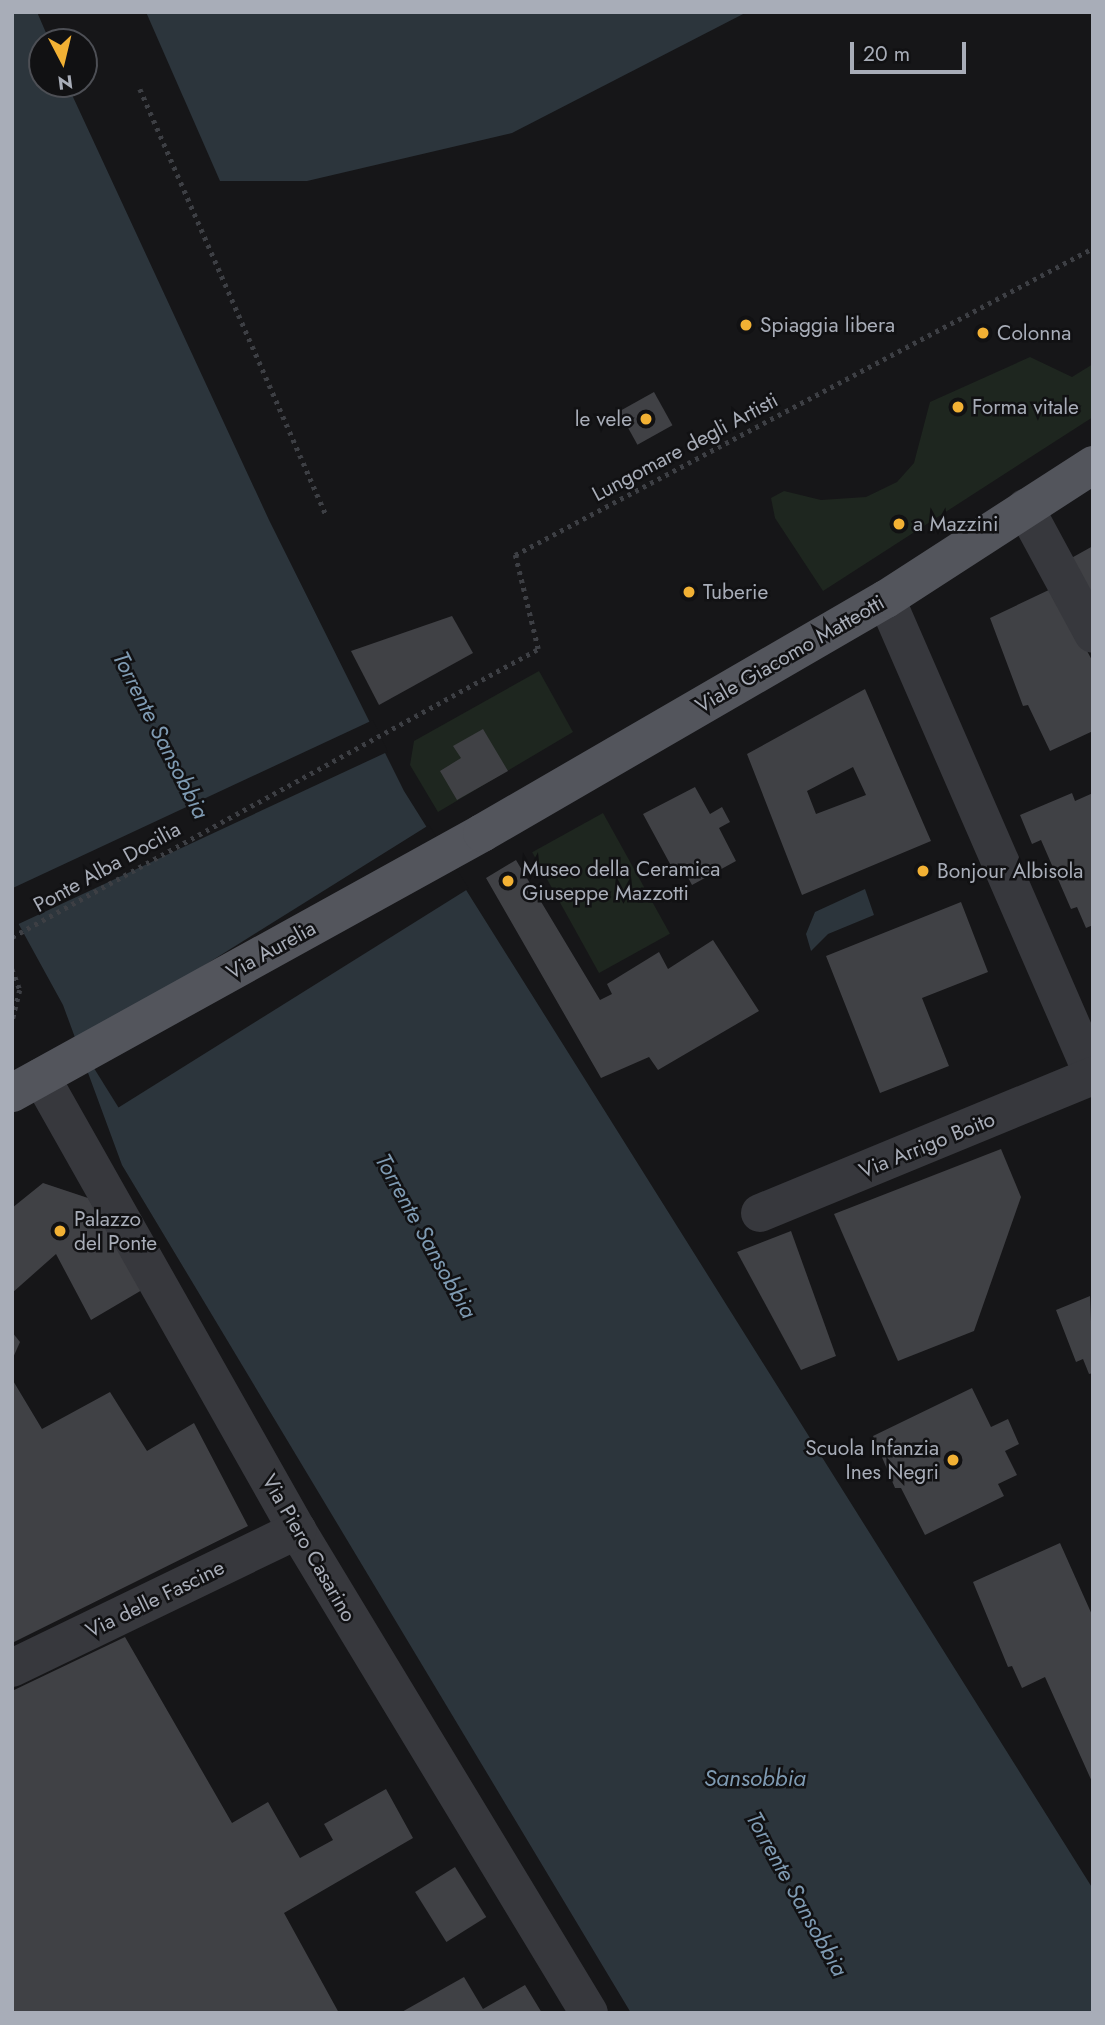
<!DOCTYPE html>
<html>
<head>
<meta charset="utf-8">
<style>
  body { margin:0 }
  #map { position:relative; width:1105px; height:2025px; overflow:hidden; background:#161618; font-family:Jost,sans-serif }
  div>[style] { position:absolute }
  .green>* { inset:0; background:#1e261f; transform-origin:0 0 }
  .water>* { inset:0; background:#2c353c }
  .pier>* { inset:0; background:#161618; transform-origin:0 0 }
  .building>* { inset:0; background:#404145; transform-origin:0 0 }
  .path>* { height:4.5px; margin-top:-2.25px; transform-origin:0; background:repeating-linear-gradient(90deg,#3d3f44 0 3.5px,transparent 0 8.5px) }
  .minor>* { height:38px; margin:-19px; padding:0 19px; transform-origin:19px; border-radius:19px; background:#37383d }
  .major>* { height:38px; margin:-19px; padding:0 19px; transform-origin:19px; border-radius:19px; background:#53555c }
  .dots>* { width:19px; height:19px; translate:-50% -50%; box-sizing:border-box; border:4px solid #111113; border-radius:50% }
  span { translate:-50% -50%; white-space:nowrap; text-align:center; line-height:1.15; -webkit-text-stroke:5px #111113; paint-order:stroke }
  .poi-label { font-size:21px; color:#a8adb8 }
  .left { translate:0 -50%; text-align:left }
  .right { translate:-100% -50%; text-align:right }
  .street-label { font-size:21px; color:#a8adb8 }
  .water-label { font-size:23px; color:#7f9bb3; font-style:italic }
  .frame { position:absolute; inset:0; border:14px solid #a8adb8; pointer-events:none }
  .north { position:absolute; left:28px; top:28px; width:70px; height:70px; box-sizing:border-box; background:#111113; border:2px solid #4d4f55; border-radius:50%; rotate:173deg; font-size:19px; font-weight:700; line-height:28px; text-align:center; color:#a8adb8 }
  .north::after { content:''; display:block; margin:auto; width:24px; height:32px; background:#f2b134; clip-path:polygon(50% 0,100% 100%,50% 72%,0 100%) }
  .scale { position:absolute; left:850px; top:42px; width:116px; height:32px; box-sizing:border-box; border:4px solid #a8adb8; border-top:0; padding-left:9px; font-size:21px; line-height:24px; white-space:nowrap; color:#a8adb8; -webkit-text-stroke:5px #111113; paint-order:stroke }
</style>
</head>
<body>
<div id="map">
  <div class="green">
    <div style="clip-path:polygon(1030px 357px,1072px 377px,1093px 364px,1093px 417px,823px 591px,775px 518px,771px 498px,784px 491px,821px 500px,866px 497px,897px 482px,914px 463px,930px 402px)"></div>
    <div style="clip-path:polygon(539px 671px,573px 732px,438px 812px,410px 765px,414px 741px)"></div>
    <div style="left:603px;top:813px;width:138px;height:81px;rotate:61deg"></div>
  </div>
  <div class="water">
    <div style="clip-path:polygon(12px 12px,37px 12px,50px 42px,42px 42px,42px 84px,67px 84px,269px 520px,404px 791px,1093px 1889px,1093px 2013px,631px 2013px,122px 1165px,63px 1005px,12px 912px)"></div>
    <div style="clip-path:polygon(146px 12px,747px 12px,512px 133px,307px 181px,220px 181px)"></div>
    <div style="clip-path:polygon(865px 889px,874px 915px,828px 934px,811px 951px,806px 934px,815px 912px)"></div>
  </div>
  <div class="pier">
    <div style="left:373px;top:720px;width:35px;height:411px;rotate:65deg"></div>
    <div style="left:429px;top:825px;width:75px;height:413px;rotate:58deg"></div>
  </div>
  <div class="building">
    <div style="left:654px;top:392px;width:38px;height:40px;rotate:61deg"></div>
    <div style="clip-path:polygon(1093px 546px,1093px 602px,1066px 561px)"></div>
    <div style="clip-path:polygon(1053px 588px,1093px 662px,1093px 731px,1050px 751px,1028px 705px,1023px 706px,990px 618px)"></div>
    <div style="clip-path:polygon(452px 616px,473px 653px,379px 705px,351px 651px)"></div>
    <div style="clip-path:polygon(evenodd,865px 689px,931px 841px,802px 895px,747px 754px,865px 689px,853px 767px,866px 795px,816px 814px,807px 791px,853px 767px)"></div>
    <div style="clip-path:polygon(483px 729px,508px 771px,457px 800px,440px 771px,461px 758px,453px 746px)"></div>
    <div style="clip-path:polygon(695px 787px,710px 814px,722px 807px,730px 822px,719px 828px,736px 861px,692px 885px,683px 868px,675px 873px,643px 814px)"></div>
    <div style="clip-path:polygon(1072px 793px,1075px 801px,1093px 793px,1093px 925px,1086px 928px,1077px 907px,1071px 909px,1041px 840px,1032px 844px,1020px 815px)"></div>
    <div style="clip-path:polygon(516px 860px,600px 1000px,612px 994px,607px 984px,659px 952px,668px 969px,713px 940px,759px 1011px,658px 1070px,649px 1057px,601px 1078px,486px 878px)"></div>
    <div style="clip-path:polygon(961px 902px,988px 972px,922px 998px,949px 1066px,880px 1093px,826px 956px)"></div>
    <div style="clip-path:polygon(1001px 1149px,1021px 1197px,974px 1331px,898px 1361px,834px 1214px)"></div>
    <div style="clip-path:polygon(43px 1183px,88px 1198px,142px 1290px,91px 1320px,56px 1254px,12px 1293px,12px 1208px)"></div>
    <div style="clip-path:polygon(791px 1231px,836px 1356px,801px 1370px,737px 1252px)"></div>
    <div style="clip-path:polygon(1090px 1296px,1093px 1373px,1089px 1374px,1083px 1359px,1076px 1362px,1056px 1310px)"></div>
    <div style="clip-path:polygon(12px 1332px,20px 1342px,12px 1360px)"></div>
    <div style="clip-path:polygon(12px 1379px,42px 1429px,110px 1392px,147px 1451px,194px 1423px,248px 1526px,12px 1643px)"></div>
    <div style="clip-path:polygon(972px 1388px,991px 1427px,1008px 1419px,1019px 1444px,1005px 1451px,1017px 1475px,998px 1484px,1004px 1496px,925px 1535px,901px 1488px,895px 1488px,873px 1436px)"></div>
    <div style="clip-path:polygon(1060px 1543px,1093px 1617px,1093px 1784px,1045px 1677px,1022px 1688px,1012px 1666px,1008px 1667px,973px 1582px)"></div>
    <div style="clip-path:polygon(125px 1637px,232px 1823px,268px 1802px,300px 1858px,333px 1840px,324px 1824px,386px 1789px,413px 1838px,284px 1913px,339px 2013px,12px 2013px,12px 1691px)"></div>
    <div style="left:455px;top:1867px;width:59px;height:47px;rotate:58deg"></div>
    <div style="clip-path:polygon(464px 1977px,483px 2009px,525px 1985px,542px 2013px,400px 2013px)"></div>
  </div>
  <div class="path">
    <div style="left:140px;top:89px;width:463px;rotate:66.4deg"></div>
    <div style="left:12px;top:937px;width:600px;rotate:-28.7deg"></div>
    <div style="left:538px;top:649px;width:97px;rotate:-103.7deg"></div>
    <div style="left:515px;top:555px;width:654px;rotate:-27.97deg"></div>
    <div style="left:12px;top:969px;width:22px;rotate:69deg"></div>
    <div style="left:20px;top:990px;width:34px;rotate:104deg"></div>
  </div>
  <div class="minor">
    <div style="left:1025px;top:508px;width:143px;rotate:61.6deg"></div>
    <div style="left:886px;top:599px;width:519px;rotate:66.5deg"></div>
    <div style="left:41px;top:1077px;width:520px;rotate:60.53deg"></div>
    <div style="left:297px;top:1530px;width:564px;rotate:58.84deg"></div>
    <div style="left:760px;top:1213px;width:360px;rotate:-22.4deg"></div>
    <div style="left:12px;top:1668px;width:317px;rotate:-25.8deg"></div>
  </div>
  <div class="major">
    <div style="left:12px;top:1093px;width:537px;rotate:-28.95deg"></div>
    <div style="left:482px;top:833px;width:467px;rotate:-30.1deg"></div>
    <div style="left:886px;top:599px;width:247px;rotate:-32.9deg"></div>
  </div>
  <div class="dots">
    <div style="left:746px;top:325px;background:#f2b134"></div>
    <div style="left:983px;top:333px;background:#f2b134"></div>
    <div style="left:958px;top:407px;background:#f2b134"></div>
    <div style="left:646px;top:419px;background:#f2b134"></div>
    <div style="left:899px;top:524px;background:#f2b134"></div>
    <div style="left:689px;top:592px;background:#f2b134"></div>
    <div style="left:923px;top:871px;background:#f2b134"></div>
    <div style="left:508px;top:881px;background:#f2b134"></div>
    <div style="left:60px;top:1231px;background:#f2b134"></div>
    <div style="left:953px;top:1460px;background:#f2b134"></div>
  </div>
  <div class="poi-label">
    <span class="left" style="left:760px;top:325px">Spiaggia libera</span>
    <span class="left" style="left:997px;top:333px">Colonna</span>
    <span class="left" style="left:972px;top:407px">Forma vitale</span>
    <span class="right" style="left:632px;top:419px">le vele</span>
    <span class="left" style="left:913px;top:524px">a Mazzini</span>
    <span class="left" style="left:703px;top:592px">Tuberie</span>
    <span class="left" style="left:522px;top:881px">Museo della Ceramica<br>Giuseppe Mazzotti</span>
    <span class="left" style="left:937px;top:871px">Bonjour Albisola</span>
    <span class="left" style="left:74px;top:1231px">Palazzo<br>del Ponte</span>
    <span class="right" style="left:939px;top:1460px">Scuola Infanzia<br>Ines Negri</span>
  </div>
  <div class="street-label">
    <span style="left:685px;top:447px;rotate:-28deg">Lungomare degli Artisti</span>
    <span style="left:790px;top:654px;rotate:-30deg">Viale Giacomo Matteotti</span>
    <span style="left:107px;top:867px;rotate:-29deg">Ponte Alba Docilia</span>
    <span style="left:271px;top:950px;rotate:-29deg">Via Aurelia</span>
    <span style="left:927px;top:1145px;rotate:-22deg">Via Arrigo Boito</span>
    <span style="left:309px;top:1548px;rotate:60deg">Via Piero Casarino</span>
    <span style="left:155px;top:1599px;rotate:-26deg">Via delle Fascine</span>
  </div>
  <div class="water-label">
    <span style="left:161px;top:735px;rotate:63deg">Torrente Sansobbia</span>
    <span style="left:426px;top:1236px;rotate:61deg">Torrente Sansobbia</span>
    <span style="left:755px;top:1778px">Sansobbia</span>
    <span style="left:797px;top:1894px;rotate:61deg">Torrente Sansobbia</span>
  </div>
  <div class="frame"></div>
  <div class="north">N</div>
  <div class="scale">20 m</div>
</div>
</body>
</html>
